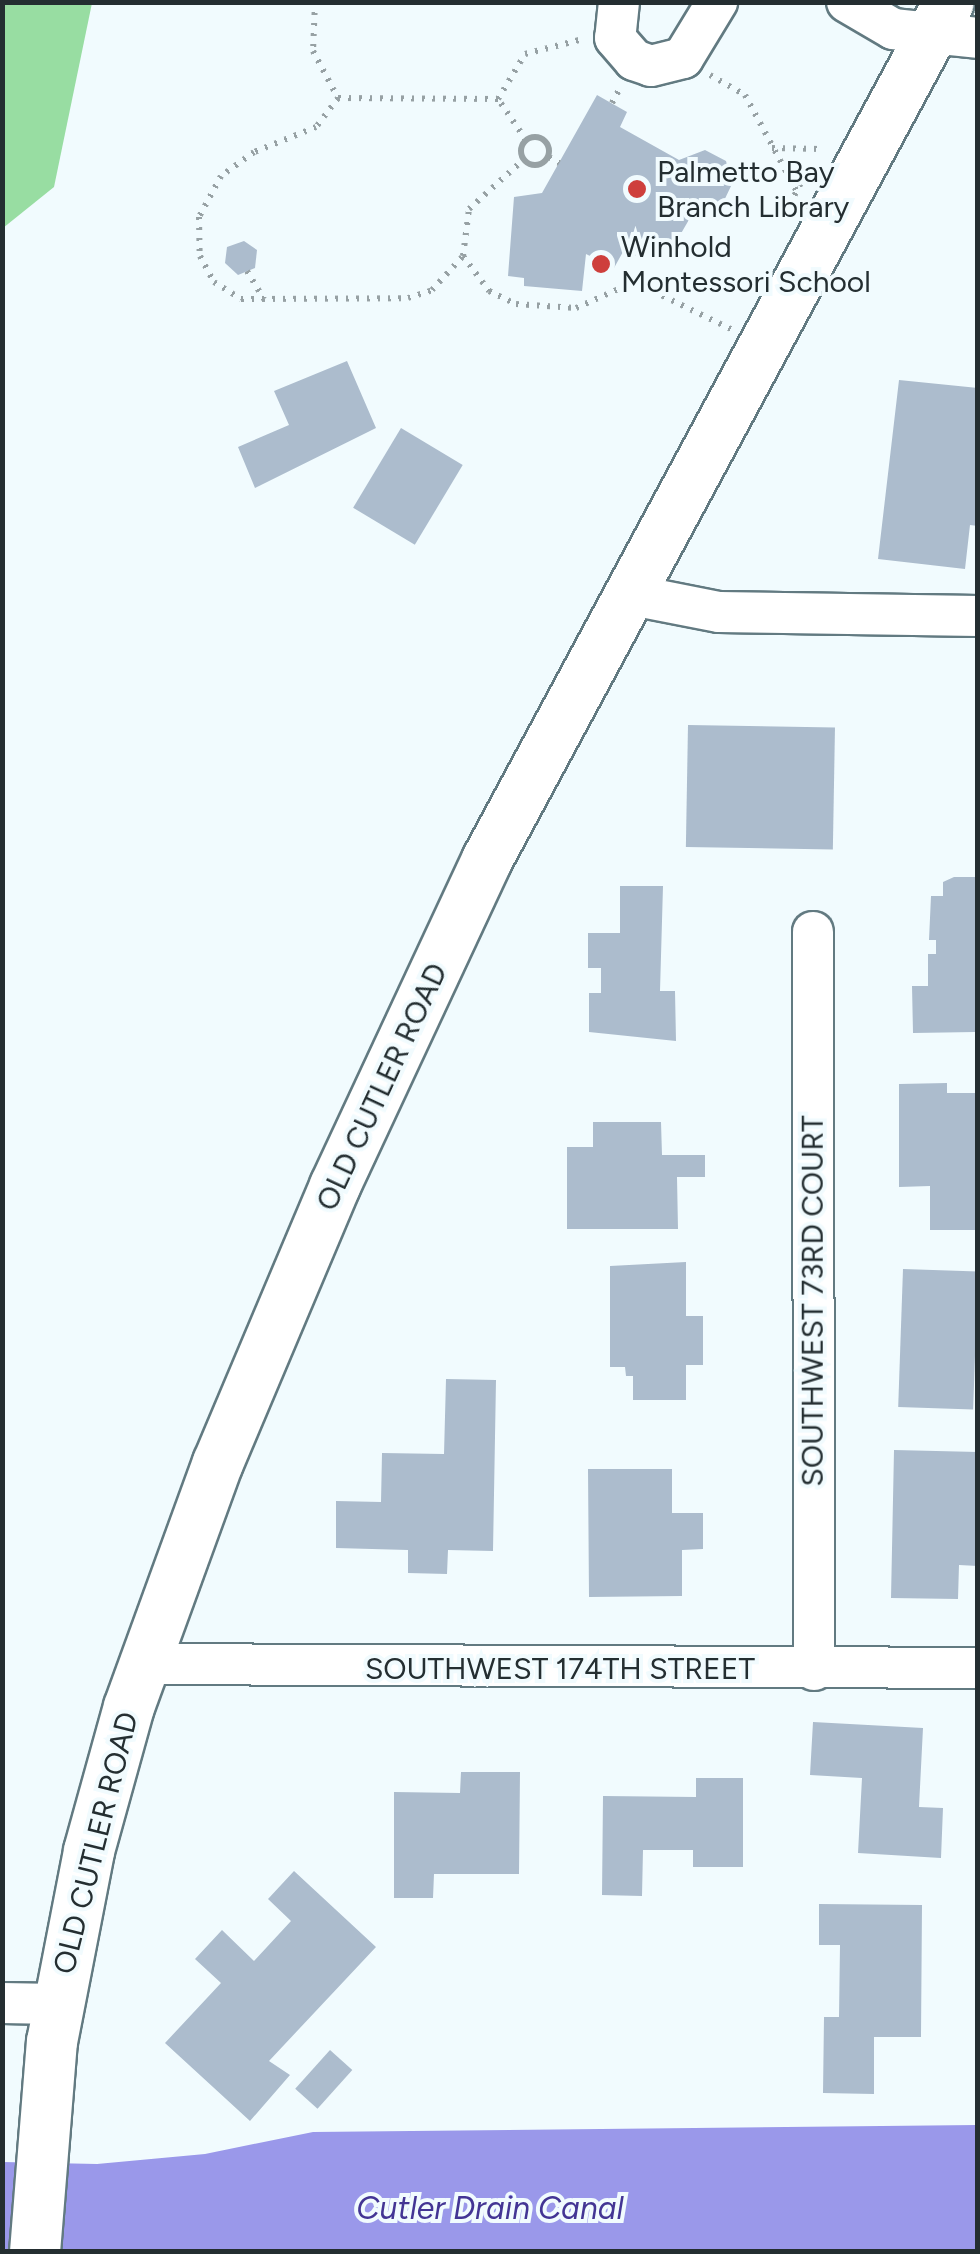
<!DOCTYPE html>
<html>
<head>
<meta charset="utf-8">
<style>
  body { margin:0 }
  #map { position:relative; width:980px; height:2254px; overflow:hidden; background:#f1fbfe; font-family:Figtree,sans-serif }
  div>[style] { position:absolute }
  .green>* { inset:0; background:#98dda2 }
  .water>* { inset:0; background:#9a98ea }
  .building>* { inset:0; background:#acbccd; transform-origin:0 0 }
  .path>* { height:6px; margin-top:-3px; transform-origin:0; background:repeating-linear-gradient(90deg,#97a1a4 0 2.5px,transparent 0 10.5px) }
  .path>.ring { margin:-3px; padding:0; box-sizing:content-box; background:none; border:6px solid #97a1a4; border-radius:50% }
  .roads { filter:drop-shadow(2px 0 #627a81) drop-shadow(-2px 0 #627a81) drop-shadow(0 2px #627a81) drop-shadow(0 -2px #627a81) }
  .minor>* { height:40px; margin:-20px; padding:0 20px; transform-origin:20px; border-radius:20px; background:#fff }
  .major>* { height:50px; margin:-25px; padding:0 25px; transform-origin:25px; border-radius:25px; background:#fff }
  .dots>* { width:28px; height:28px; translate:-50% -50%; box-sizing:border-box; border:5px solid #f1fbfe; border-radius:50% }
  span { translate:-50% -50%; white-space:nowrap; text-align:center; line-height:1.15; -webkit-text-stroke:8px #f1fbfe; paint-order:stroke }
  .poi-label { font-size:30px; color:#242e31 }
  .left { translate:0 -50%; text-align:left }
  .street-label { font-size:30px; color:#242e31 }
  .water-label { font-size:32px; color:#433594; font-style:italic }
  .frame { position:absolute; inset:0; border:5px solid #242e31; pointer-events:none }
</style>
</head>
<body>
<div id="map">
  <div class="green">
    <div style="clip-path:polygon(3px 2px,92px 3px,54px 187px,3px 228px)"></div>
  </div>
  <div class="water">
    <div style="clip-path:polygon(977px 2125px,977px 2251px,3px 2252px,3px 2162px,97px 2164px,205px 2154px,313px 2132px)"></div>
  </div>
  <div class="building">
    <div style="clip-path:polygon(597px 95px,627px 112px,620px 127px,679px 160px,705px 150px,726px 161px,732px 184px,721px 207px,694px 211px,672px 249px,647px 235px,635px 256px,624px 250px,614px 268px,586px 254px,582px 291px,524px 286px,524px 278px,508px 276px,514px 197px,542px 193px)"></div>
    <div style="clip-path:polygon(244px 241px,257px 250px,255px 268px,238px 275px,225px 263px,227px 247px)"></div>
    <div style="clip-path:polygon(347px 361px,376px 428px,255px 488px,238px 447px,289px 425px,274px 391px)"></div>
    <div style="clip-path:polygon(899px 380px,978px 388px,978px 526px,970px 525px,965px 569px,878px 559px)"></div>
    <div style="left:401px;top:428px;width:72px;height:93px;rotate:31deg"></div>
    <div style="left:688px;top:725px;width:147px;height:122px;rotate:1deg"></div>
    <div style="clip-path:polygon(954px 877px,978px 877px,975px 1032px,913px 1033px,912px 986px,928px 986px,928px 954px,936px 954px,936px 940px,929px 940px,931px 896px,943px 896px,943px 882px)"></div>
    <div style="clip-path:polygon(620px 886px,663px 886px,660px 991px,675px 991px,676px 1041px,589px 1032px,589px 993px,601px 993px,601px 968px,588px 968px,588px 933px,620px 933px)"></div>
    <div style="clip-path:polygon(947px 1083px,947px 1093px,978px 1093px,977px 1230px,930px 1230px,930px 1186px,899px 1187px,899px 1084px)"></div>
    <div style="clip-path:polygon(593px 1122px,661px 1122px,662px 1155px,705px 1155px,705px 1177px,677px 1177px,678px 1229px,567px 1229px,567px 1147px,593px 1147px)"></div>
    <div style="clip-path:polygon(686px 1262px,686px 1316px,703px 1316px,703px 1365px,686px 1365px,686px 1400px,633px 1400px,633px 1376px,626px 1376px,625px 1367px,610px 1367px,610px 1266px)"></div>
    <div style="left:903px;top:1269px;width:75px;height:138px;rotate:2deg"></div>
    <div style="clip-path:polygon(446px 1379px,496px 1380px,493px 1551px,448px 1550px,447px 1574px,408px 1573px,408px 1550px,336px 1548px,336px 1501px,381px 1502px,382px 1453px,444px 1454px)"></div>
    <div style="clip-path:polygon(894px 1450px,978px 1452px,978px 1566px,959px 1565px,958px 1599px,891px 1598px)"></div>
    <div style="clip-path:polygon(588px 1469px,672px 1469px,672px 1513px,703px 1513px,703px 1549px,682px 1550px,682px 1596px,589px 1597px)"></div>
    <div style="clip-path:polygon(813px 1722px,923px 1728px,919px 1807px,943px 1808px,941px 1858px,858px 1853px,862px 1778px,810px 1775px)"></div>
    <div style="clip-path:polygon(461px 1772px,520px 1772px,519px 1874px,434px 1874px,433px 1898px,394px 1898px,394px 1792px,460px 1793px)"></div>
    <div style="clip-path:polygon(696px 1778px,743px 1778px,743px 1867px,693px 1867px,693px 1850px,643px 1850px,642px 1896px,602px 1895px,603px 1796px,696px 1797px)"></div>
    <div style="clip-path:polygon(294px 1871px,376px 1947px,269px 2061px,290px 2075px,250px 2121px,165px 2043px,221px 1983px,195px 1959px,222px 1930px,254px 1961px,291px 1921px,268px 1899px)"></div>
    <div style="clip-path:polygon(819px 1904px,922px 1905px,921px 2037px,874px 2037px,874px 2094px,823px 2093px,824px 2017px,839px 2017px,840px 1945px,819px 1945px)"></div>
    <div style="left:330px;top:2050px;width:30px;height:52px;rotate:42deg"></div>
  </div>
  <div class="path">
    <div style="left:315px;top:2px;width:49px;rotate:92.3deg"></div>
    <div style="left:313px;top:51px;width:53px;rotate:62deg"></div>
    <div style="left:710px;top:75px;width:40px;rotate:29.7deg"></div>
    <div style="left:745px;top:95px;width:108px;rotate:61.8deg"></div>
    <div style="left:498px;top:99px;width:52px;rotate:-59deg"></div>
    <div style="left:525px;top:54px;width:60px;rotate:-14.5deg"></div>
    <div style="left:612px;top:103px;width:15px;rotate:-62deg"></div>
    <div class="ring" style="left:521px;top:137px;width:22px;height:22px"></div>
    <div style="left:526px;top:140px;width:50px;rotate:-124.3deg"></div>
    <div style="left:498px;top:99px;width:160px;rotate:-179.6deg"></div>
    <div style="left:338px;top:98px;width:36px;rotate:127deg"></div>
    <div style="left:316px;top:127px;width:67px;rotate:158deg"></div>
    <div style="left:254px;top:152px;width:41px;rotate:144deg"></div>
    <div style="left:221px;top:176px;width:47px;rotate:118.2deg"></div>
    <div style="left:199px;top:217px;width:39px;rotate:89deg"></div>
    <div style="left:200px;top:256px;width:30px;rotate:62deg"></div>
    <div style="left:214px;top:282px;width:32px;rotate:32deg"></div>
    <div style="left:241px;top:299px;width:167px;rotate:-0.3deg"></div>
    <div style="left:408px;top:298px;width:25px;rotate:-18deg"></div>
    <div style="left:432px;top:290px;width:46px;rotate:-47.6deg"></div>
    <div style="left:463px;top:256px;width:44px;rotate:53.4deg"></div>
    <div style="left:489px;top:291px;width:30px;rotate:26deg"></div>
    <div style="left:516px;top:304px;width:60px;rotate:3.8deg"></div>
    <div style="left:576px;top:308px;width:64px;rotate:-24.1deg"></div>
    <div style="left:634px;top:282px;width:108px;rotate:25.9deg"></div>
    <div style="left:772px;top:148px;width:49px;rotate:1.2deg"></div>
    <div style="left:549px;top:157px;width:12px;rotate:31deg"></div>
    <div style="left:785px;top:214px;width:38px;rotate:-63deg"></div>
    <div style="left:463px;top:256px;width:47px;rotate:-82.7deg"></div>
    <div style="left:469px;top:209px;width:73px;rotate:-42.2deg"></div>
    <div style="left:247px;top:271px;width:33px;rotate:59deg"></div>
  </div>
  <div class="roads">
    <div class="minor">
      <div style="left:619px;top:2px;width:36px;rotate:96deg"></div>
      <div style="left:615px;top:38px;width:29px;rotate:49deg"></div>
      <div style="left:634px;top:60px;width:18px;rotate:19deg"></div>
      <div style="left:651px;top:66px;width:33px;rotate:-14deg"></div>
      <div style="left:683px;top:58px;width:66px;rotate:-58.7deg"></div>
      <div style="left:847px;top:2px;width:53px;rotate:30.4deg"></div>
      <div style="left:893px;top:29px;width:85px;rotate:6deg"></div>
      <div style="left:627px;top:594px;width:94px;rotate:11.1deg"></div>
      <div style="left:719px;top:612px;width:259px;rotate:0.9deg"></div>
      <div style="left:813px;top:932px;width:738px;rotate:89.92deg"></div>
      <div style="left:143px;top:1664px;width:835px;rotate:0.27deg"></div>
      <div style="left:2px;top:2003px;width:55px;rotate:1deg"></div>
    </div>
    <div class="major">
      <div style="left:35px;top:2252px;width:211px;rotate:-85.4deg"></div>
      <div style="left:52px;top:2042px;width:195px;rotate:-79deg"></div>
      <div style="left:89px;top:1851px;width:149px;rotate:-74.5deg"></div>
      <div style="left:129px;top:1707px;width:260px;rotate:-70deg"></div>
      <div style="left:218px;top:1463px;width:301px;rotate:-67.1deg"></div>
      <div style="left:335px;top:1186px;width:360px;rotate:-65deg"></div>
      <div style="left:487px;top:860px;width:974px;rotate:-61.7deg"></div>
    </div>
  </div>
  <div class="dots">
    <div style="left:637px;top:189px;background:#ce3f3c"></div>
    <div style="left:601px;top:264px;background:#ce3f3c"></div>
  </div>
  <div class="poi-label">
    <span class="left" style="left:657px;top:189px">Palmetto Bay<br>Branch Library</span>
    <span class="left" style="left:621px;top:264px">Winhold<br>Montessori School</span>
  </div>
  <div class="street-label">
    <span style="left:382px;top:1087px;rotate:-65deg">OLD CUTLER ROAD</span>
    <span style="left:813px;top:1301px;rotate:-90deg">SOUTHWEST 73RD COURT</span>
    <span style="left:560px;top:1669px">SOUTHWEST 174TH STREET</span>
    <span style="left:96px;top:1843px;rotate:-76deg">OLD CUTLER ROAD</span>
  </div>
  <div class="water-label">
    <span style="left:490px;top:2208px">Cutler Drain Canal</span>
  </div>
  <div class="frame"></div>
</div>
</body>
</html>
